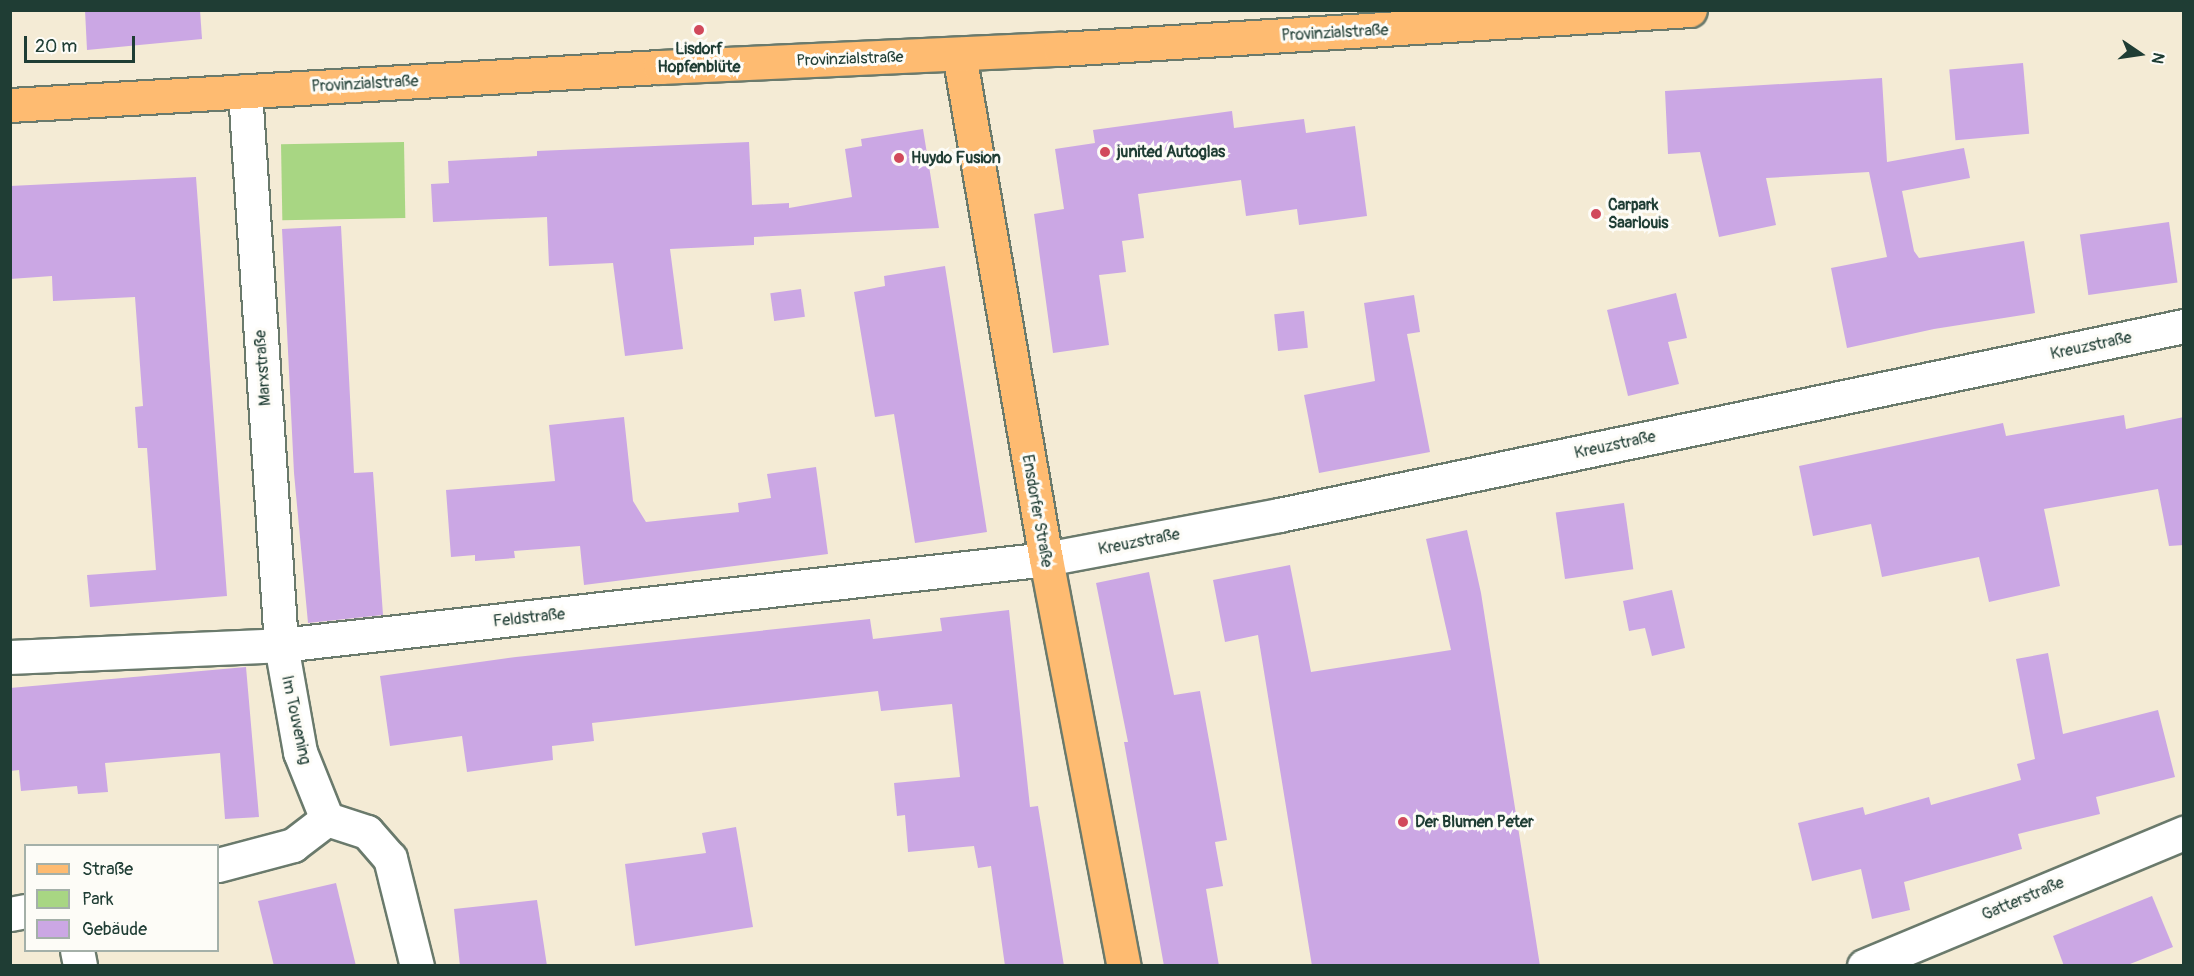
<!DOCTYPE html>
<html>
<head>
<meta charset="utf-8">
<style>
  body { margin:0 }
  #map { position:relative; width:2194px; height:976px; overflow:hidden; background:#f4ebd5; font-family:Pangolin,sans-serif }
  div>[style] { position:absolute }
  .green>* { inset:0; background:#a8d683; transform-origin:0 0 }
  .building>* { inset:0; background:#cba7e4; transform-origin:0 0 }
  .roads { filter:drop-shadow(2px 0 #6a7a6c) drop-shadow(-2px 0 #6a7a6c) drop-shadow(0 2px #6a7a6c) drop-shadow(0 -2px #6a7a6c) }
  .minor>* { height:33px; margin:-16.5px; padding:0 16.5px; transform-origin:16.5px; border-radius:16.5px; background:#fff }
  .major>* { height:33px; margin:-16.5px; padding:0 16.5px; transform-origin:16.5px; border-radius:16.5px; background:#febb71 }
  .dots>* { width:16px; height:16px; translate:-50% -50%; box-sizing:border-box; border:3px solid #fdfcf7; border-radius:50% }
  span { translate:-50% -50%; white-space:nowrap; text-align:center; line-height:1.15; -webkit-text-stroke:6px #fdfcf7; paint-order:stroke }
  .street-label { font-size:16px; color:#1f3d34 }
  .poi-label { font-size:16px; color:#1f3d34; font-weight:700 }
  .left { translate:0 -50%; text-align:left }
  .frame { position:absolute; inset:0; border:12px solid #1f3d34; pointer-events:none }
  .legend { position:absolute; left:24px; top:844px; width:195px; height:108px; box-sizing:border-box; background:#fdfcf7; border:2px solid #a4b0a9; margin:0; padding:8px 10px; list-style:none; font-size:18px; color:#1f3d34 }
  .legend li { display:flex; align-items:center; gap:12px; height:30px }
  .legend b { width:30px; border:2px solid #a4b0a9 }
  .north { position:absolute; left:2110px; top:24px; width:60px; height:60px; -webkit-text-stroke:4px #fdfcf7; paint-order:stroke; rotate:103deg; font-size:16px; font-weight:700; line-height:24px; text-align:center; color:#1f3d34 }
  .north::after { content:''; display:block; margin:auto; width:21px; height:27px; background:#1f3d34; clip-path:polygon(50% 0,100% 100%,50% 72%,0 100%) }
  .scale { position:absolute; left:24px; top:36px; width:111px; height:27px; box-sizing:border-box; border:3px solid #1f3d34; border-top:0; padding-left:8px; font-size:18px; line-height:21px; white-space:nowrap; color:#1f3d34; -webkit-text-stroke:4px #fdfcf7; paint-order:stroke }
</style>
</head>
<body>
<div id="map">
  <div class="green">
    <div style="left:404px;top:142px;width:76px;height:123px;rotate:89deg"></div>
  </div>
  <div class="building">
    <div style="clip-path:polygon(85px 10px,200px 10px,202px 39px,87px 50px)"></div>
    <div style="left:2023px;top:63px;width:71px;height:74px;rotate:85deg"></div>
    <div style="clip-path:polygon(1882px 78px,1887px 162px,1964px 148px,1970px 178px,1902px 191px,1914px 251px,1919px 258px,2024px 241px,2035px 313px,1934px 329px,1847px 348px,1831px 268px,1887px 257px,1869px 172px,1766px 178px,1776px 225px,1719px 237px,1700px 152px,1668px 154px,1665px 91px)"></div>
    <div style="clip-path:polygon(1232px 111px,1234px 128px,1304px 119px,1306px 133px,1355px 126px,1367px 216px,1299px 225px,1297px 209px,1246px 216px,1241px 180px,1138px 194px,1144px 238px,1122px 241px,1126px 272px,1099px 275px,1109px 345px,1053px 353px,1034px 214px,1064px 209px,1055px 149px,1095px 143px,1093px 130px)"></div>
    <div style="clip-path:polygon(923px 129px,939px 228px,754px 237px,754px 245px,670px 249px,683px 349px,625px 356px,613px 263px,549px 266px,547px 217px,433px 222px,431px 184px,449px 183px,448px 161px,537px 156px,537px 151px,749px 142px,752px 205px,789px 203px,789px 208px,852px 197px,845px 149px,862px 146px,861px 139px)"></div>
    <div style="clip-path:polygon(196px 177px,227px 596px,90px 607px,87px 575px,156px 570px,147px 448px,138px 448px,135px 407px,143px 406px,135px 297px,53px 301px,52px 276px,10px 279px,10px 186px)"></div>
    <div style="left:2169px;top:222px;width:61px;height:90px;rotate:82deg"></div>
    <div style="clip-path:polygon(341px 226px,354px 473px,373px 472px,383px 615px,308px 623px,294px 473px,282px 229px)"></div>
    <div style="clip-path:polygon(945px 266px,987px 532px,915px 543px,894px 414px,875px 417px,854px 292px,885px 286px,884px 276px)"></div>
    <div style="left:801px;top:289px;width:28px;height:31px;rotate:82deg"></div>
    <div style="clip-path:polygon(1676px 293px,1687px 338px,1668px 342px,1679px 384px,1628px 396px,1607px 310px)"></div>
    <div style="clip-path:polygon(1414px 295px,1420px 332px,1407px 334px,1430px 452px,1319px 473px,1304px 395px,1375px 381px,1364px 303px)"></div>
    <div style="left:1304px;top:311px;width:37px;height:30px;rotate:84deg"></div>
    <div style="clip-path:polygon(2124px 415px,2126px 429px,2184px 417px,2184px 545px,2169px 546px,2158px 489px,2044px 509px,2060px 586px,1989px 602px,1979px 557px,1882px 577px,1871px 524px,1813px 536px,1799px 466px,2003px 423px,2006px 436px)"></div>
    <div style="clip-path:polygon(624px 417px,633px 501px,646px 522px,739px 512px,738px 503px,771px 498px,767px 474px,816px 467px,828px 554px,584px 585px,580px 546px,514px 551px,515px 558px,475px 561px,475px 555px,451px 557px,446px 490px,555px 481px,549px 425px)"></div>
    <div style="left:1624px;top:503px;width:67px;height:69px;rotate:82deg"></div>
    <div style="clip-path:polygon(1467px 530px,1481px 593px,1540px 966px,1312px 966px,1258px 635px,1225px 642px,1213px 580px,1290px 565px,1311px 672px,1451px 650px,1426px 539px)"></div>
    <div style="clip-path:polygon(1149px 572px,1174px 695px,1200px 691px,1218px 789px,1227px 840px,1215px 842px,1223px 886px,1206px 889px,1219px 966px,1164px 966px,1124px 742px,1128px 742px,1096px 583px)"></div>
    <div style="clip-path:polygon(1672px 590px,1685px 648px,1652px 656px,1645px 628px,1629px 631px,1623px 601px)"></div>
    <div style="clip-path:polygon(1009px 610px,1030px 807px,1038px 806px,1064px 966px,1005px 966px,991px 866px,978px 868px,974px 846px,908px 852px,905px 815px,897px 816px,894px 783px,960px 777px,952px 704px,881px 711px,878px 691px,592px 723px,594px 741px,552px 746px,553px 760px,467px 772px,462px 736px,390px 746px,380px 676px,516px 657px,870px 619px,873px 639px,942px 631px,940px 618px)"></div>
    <div style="clip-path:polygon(2048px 653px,2063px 734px,2158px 710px,2175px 777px,2096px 797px,2100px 814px,2018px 834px,2022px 849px,1904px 882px,1910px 910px,1872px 919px,1861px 869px,1812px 881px,1798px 823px,1863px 807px,1865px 815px,1929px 797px,1931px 805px,2021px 780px,2017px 764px,2035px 759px,2016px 659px)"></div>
    <div style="clip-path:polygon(246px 667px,259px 817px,225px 819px,220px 753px,105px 763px,108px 792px,78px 794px,77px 786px,21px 791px,19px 770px,10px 771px,10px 688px)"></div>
    <div style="clip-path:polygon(736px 827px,753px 927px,635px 946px,625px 864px,706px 853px,702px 833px)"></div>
    <div style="clip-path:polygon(336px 883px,356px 966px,274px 966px,258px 901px)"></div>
    <div style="clip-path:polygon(2152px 896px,2173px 947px,2125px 966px,2064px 966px,2053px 936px)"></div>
    <div style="clip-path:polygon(537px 900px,547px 966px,460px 966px,454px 909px)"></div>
  </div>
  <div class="roads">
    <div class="minor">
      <div style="left:245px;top:91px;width:555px;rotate:86.28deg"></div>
      <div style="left:281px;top:645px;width:109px;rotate:79.9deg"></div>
      <div style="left:300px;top:752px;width:72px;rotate:68.1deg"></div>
      <div style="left:327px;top:819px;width:42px;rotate:18deg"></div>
      <div style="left:367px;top:832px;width:35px;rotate:49deg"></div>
      <div style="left:390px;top:858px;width:111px;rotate:76deg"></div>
      <div style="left:10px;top:657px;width:271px;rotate:-2.5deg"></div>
      <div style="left:281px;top:645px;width:770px;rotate:-6.41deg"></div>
      <div style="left:1046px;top:559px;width:237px;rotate:-10.7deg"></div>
      <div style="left:1279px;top:515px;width:925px;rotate:-11.8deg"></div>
      <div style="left:218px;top:865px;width:78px;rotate:-14.9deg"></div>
      <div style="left:293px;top:845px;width:43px;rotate:-37.4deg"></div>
      <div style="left:10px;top:914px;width:16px;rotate:-11deg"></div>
      <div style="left:77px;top:950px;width:16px;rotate:79deg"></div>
      <div style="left:1864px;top:966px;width:347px;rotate:-22.6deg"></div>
    </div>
    <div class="major">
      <div style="left:959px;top:54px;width:512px;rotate:80.23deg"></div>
      <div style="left:1046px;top:559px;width:414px;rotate:79.2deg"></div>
      <div style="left:10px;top:105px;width:651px;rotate:-3.35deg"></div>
      <div style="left:660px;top:67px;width:400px;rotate:-2.6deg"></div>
      <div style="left:1060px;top:49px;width:631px;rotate:-3.54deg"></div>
    </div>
  </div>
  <div class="dots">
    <div style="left:699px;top:30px;background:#d1495b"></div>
    <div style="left:1105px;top:152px;background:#d1495b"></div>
    <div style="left:899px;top:158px;background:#d1495b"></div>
    <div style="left:1596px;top:214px;background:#d1495b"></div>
    <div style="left:1403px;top:822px;background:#d1495b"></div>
  </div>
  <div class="street-label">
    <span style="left:1335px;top:33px;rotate:-3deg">Provinzialstraße</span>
    <span style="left:850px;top:59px;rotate:-2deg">Provinzialstraße</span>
    <span style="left:365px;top:84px;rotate:-3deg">Provinzialstraße</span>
    <span style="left:2091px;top:346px;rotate:-12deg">Kreuzstraße</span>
    <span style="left:263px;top:368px;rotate:-94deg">Marxstraße</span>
    <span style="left:1615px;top:445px;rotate:-12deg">Kreuzstraße</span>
    <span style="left:1037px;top:511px;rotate:80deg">Ensdorfer Straße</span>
    <span style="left:1139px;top:542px;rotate:-11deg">Kreuzstraße</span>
    <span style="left:529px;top:618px;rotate:-6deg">Feldstraße</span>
    <span style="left:296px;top:720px;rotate:78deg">Im Touvening</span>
    <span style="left:2023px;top:899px;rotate:-23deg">Gatterstraße</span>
  </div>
  <div class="poi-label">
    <span style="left:699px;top:58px">Lisdorf<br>Hopfenblüte</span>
    <span class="left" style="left:1117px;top:152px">junited Autoglas</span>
    <span class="left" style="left:911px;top:158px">Huydo Fusion</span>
    <span class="left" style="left:1608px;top:214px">Carpark<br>Saarlouis</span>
    <span class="left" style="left:1415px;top:822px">Der Blumen Peter</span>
  </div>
  <div class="frame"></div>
  <ul class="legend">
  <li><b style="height:8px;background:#febb71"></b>Straße</li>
  <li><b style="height:16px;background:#a8d683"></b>Park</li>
  <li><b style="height:16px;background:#cba7e4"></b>Gebäude</li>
  </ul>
  <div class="north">N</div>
  <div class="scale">20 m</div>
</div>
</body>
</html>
